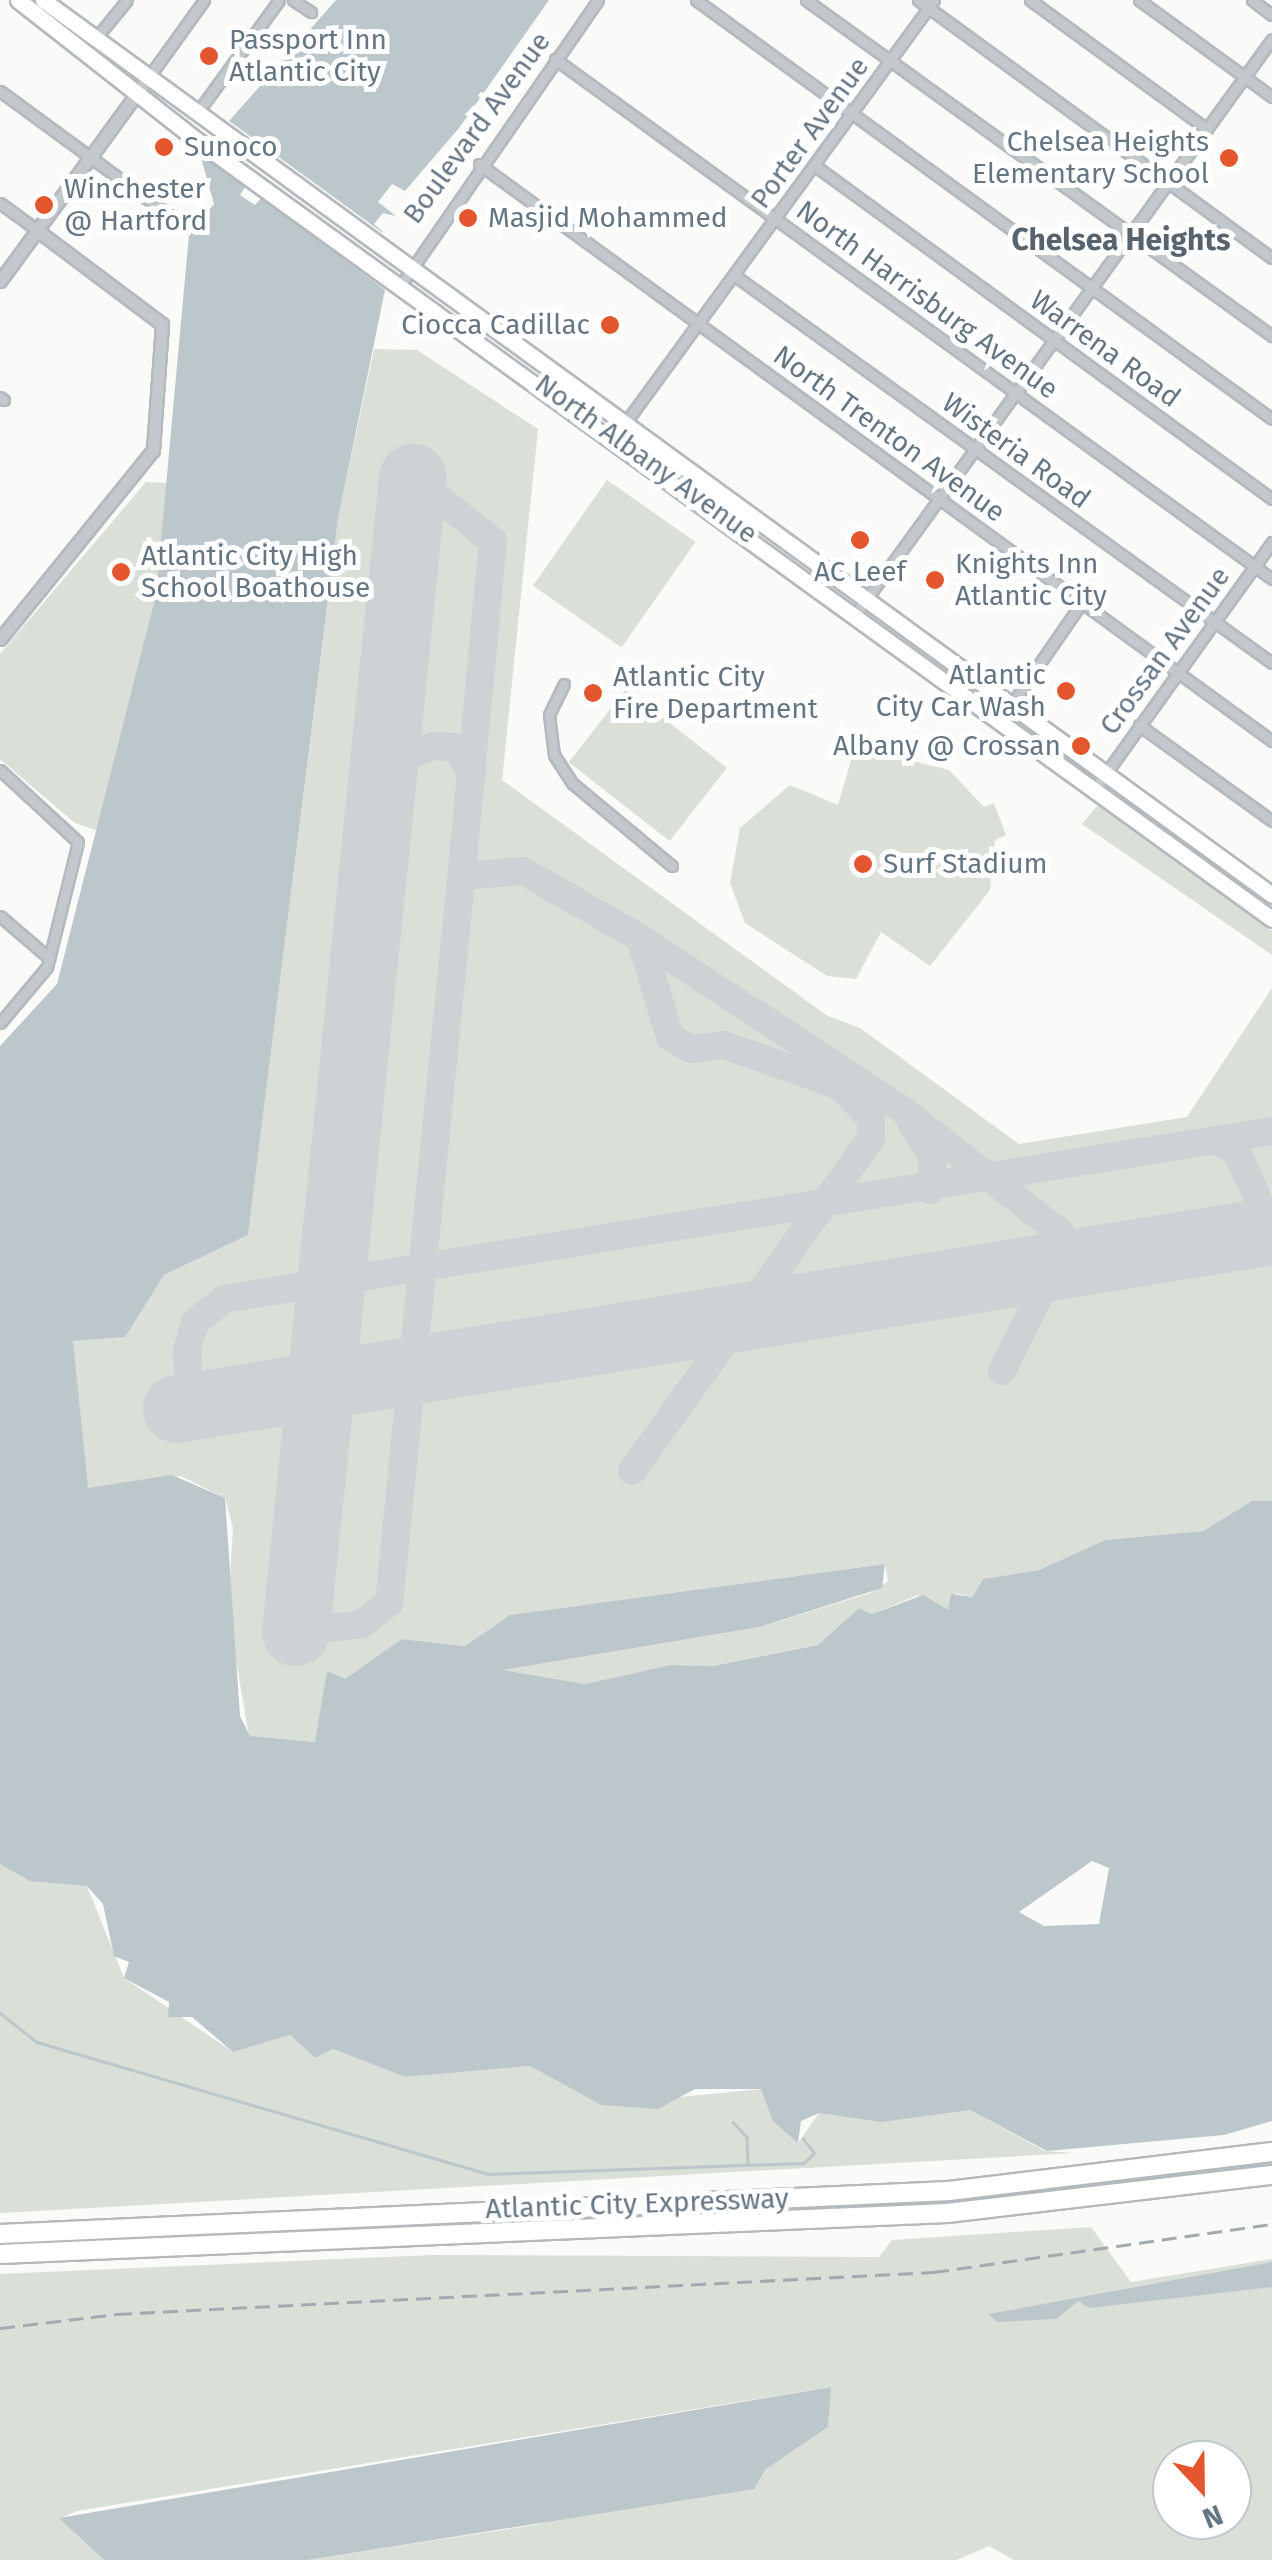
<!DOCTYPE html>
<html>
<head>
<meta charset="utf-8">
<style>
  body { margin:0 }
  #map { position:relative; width:1272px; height:2560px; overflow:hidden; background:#fafaf8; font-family:"Fira Sans",sans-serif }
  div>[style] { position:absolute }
  .green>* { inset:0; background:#dadfd7; transform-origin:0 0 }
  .water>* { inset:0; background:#bbc7cb }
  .pier>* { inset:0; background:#fafaf8 }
  .stream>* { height:2.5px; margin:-1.25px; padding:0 1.25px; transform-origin:1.25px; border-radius:1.25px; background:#bbc7cb }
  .taxiway>* { height:28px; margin:-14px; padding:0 14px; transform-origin:14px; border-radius:14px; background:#ced2d4 }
  .runway>* { height:68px; margin:-34px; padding:0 34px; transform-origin:34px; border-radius:34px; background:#ced2d4 }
  .roads { filter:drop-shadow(2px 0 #b4b9bd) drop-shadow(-2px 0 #b4b9bd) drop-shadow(0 2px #b4b9bd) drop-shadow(0 -2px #b4b9bd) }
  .minor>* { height:9px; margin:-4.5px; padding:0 4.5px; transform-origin:4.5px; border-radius:4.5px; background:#c3c8cc }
  .tertiary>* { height:11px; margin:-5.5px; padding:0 5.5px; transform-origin:5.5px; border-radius:5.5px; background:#c3c8cc }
  .trunk>* { height:15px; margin:-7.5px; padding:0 7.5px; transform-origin:7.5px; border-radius:7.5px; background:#fff }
  .motorway>* { height:18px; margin:-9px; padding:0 9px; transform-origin:9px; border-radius:9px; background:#fff }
  .rail>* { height:2.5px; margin-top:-1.25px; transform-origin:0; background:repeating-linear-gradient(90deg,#a2aab0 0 15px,transparent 0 23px) }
  .dots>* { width:28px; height:28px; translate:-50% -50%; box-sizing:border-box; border:5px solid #fff; border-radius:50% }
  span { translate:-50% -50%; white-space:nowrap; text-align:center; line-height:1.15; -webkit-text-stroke:10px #fff; paint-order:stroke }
  .poi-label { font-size:28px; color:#657683 }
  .left { translate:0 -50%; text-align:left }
  .right { translate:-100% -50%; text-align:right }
  .street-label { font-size:28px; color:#657683 }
  .neighbourhood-label { font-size:30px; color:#57646e; font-weight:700 }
  .north { position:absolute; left:1152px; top:2440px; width:100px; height:100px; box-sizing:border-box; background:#fff; border:2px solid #c1c8cd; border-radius:50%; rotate:158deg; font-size:28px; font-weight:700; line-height:40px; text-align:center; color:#657683 }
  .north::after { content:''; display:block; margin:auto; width:35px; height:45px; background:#e4572e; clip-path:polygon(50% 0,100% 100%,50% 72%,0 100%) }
</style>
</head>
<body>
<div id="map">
  <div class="green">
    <div style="clip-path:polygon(374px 349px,417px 350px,538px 429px,502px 780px,826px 1015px,860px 1028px,1019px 1144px,1187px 1117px,1272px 988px,1272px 1501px,1252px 1501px,1203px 1531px,1105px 1540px,1039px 1570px,983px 1579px,972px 1597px,956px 1593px,948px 1610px,918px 1595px,872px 1614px,859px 1608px,818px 1645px,713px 1666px,670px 1665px,585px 1684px,504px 1670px,760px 1627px,870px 1593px,888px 1581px,885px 1564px,510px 1615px,465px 1646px,402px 1639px,345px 1680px,327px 1671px,316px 1742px,249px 1736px,228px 1613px,233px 1528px,225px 1498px,181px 1476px,88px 1489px,69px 1353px,73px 1341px,124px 1337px,164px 1275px,248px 1235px,338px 519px)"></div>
    <div style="left:607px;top:480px;width:108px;height:129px;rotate:35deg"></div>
    <div style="clip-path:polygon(146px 482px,169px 483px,156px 595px,99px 831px,75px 823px,0 759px,0 654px)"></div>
    <div style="left:626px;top:689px;width:128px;height:93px;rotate:38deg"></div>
    <div style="clip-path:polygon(855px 747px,949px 770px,984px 807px,994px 803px,1006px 835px,995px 840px,990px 890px,930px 966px,881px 932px,856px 979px,827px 976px,745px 923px,730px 883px,740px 828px,790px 785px,838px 805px)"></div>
    <div style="clip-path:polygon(1098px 805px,1272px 931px,1272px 955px,1082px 824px)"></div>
    <div style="clip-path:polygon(0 1864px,87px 1886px,124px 1978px,233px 2052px,290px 2035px,315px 2058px,333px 2049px,405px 2077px,530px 2066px,601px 2105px,761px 2089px,798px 2143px,819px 2113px,970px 2110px,1045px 2151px,1075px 2153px,0 2213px)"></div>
    <div style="clip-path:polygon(evenodd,1091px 2227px,1131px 2282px,1272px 2259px,1272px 2560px,1014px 2560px,989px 2546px,957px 2560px,308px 2560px,534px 2525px,765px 2470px,828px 2427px,830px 2387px,77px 2511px,60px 2518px,104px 2560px,0 2560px,0 2274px,432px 2255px,879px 2257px,892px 2240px,1091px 2227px,1172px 2460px,1232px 2460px,1232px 2520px,1172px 2520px,1172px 2460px)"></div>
  </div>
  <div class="water">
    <div style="clip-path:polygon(evenodd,336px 0,549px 0,459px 128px,405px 191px,392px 184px,378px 202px,396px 216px,383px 213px,374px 224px,383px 232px,356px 268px,385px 290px,338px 519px,248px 1235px,164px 1275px,125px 1337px,73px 1341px,88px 1488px,172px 1475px,225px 1498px,240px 1716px,250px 1736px,315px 1742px,327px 1671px,345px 1679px,402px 1639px,465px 1646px,510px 1615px,885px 1564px,882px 1588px,760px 1627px,504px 1670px,585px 1684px,670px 1665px,713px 1666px,818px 1645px,859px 1608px,872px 1614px,923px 1595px,948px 1610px,951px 1594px,972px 1597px,983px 1579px,1039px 1570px,1105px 1540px,1203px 1531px,1252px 1501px,1272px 1501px,1272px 2121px,1224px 2135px,1047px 2151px,970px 2110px,881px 2122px,819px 2113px,801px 2121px,798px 2143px,773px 2121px,761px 2089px,695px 2089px,658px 2109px,601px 2105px,530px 2066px,405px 2077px,333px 2049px,315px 2058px,290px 2035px,233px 2052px,192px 2017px,168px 2017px,169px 2002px,124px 1978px,129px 1962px,114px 1956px,103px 1904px,87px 1886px,30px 1881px,0 1864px,0 1046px,57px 984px,156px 595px,189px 235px,214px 204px,200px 154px,336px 0,1092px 1861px,1109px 1868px,1099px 1924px,1044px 1926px,1019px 1912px,1092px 1861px)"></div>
    <div style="clip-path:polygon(1272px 2262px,1272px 2287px,1089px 2308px,1078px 2301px,1056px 2319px,997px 2322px,989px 2314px)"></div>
    <div style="clip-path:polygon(831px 2387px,828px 2427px,765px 2470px,754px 2489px,308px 2560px,104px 2560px,59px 2518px)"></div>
  </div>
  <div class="pier">
    <div style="clip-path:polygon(225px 118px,383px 233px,356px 268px,262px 197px,255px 205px,240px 195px,245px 187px,200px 154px)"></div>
  </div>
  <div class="stream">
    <div style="left:0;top:2013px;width:47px;rotate:38.1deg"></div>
    <div style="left:37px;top:2042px;width:469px;rotate:16.3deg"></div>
    <div style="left:487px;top:2174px;width:317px;rotate:-2deg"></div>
    <div style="left:804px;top:2163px;width:14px;rotate:-45deg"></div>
    <div style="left:814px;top:2153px;width:18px;rotate:-128deg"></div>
    <div style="left:733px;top:2122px;width:21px;rotate:47deg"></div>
    <div style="left:747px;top:2137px;width:27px;rotate:88deg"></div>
  </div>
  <div class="taxiway">
    <div style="left:413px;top:478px;width:102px;rotate:38.2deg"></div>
    <div style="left:493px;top:541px;width:341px;rotate:95.4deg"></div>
    <div style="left:382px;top:788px;width:36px;rotate:-56deg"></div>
    <div style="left:402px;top:758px;width:34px;rotate:-21deg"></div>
    <div style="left:434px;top:746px;width:21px;rotate:3deg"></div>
    <div style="left:455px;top:747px;width:32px;rotate:58deg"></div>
    <div style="left:640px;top:938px;width:103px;rotate:73.1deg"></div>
    <div style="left:670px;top:1037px;width:24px;rotate:30deg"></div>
    <div style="left:691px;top:1049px;width:33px;rotate:-7deg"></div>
    <div style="left:724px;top:1045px;width:133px;rotate:19.4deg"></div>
    <div style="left:911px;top:1123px;width:41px;rotate:57.8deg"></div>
    <div style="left:933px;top:1158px;width:32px;rotate:95deg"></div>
    <div style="left:1216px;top:1140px;width:24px;rotate:30deg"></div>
    <div style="left:1237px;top:1152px;width:46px;rotate:65.7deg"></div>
    <div style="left:1256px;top:1194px;width:23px;rotate:75deg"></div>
    <div style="left:1262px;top:1216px;width:23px;rotate:124deg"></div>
    <div style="left:207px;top:1404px;width:35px;rotate:-123deg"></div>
    <div style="left:188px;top:1375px;width:25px;rotate:-92deg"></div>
    <div style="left:187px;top:1350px;width:29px;rotate:-74deg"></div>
    <div style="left:195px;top:1322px;width:37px;rotate:-38deg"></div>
    <div style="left:224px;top:1299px;width:1061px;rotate:-9.11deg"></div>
    <div style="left:632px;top:1471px;width:409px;rotate:-54.3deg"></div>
    <div style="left:871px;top:1139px;width:20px;rotate:-90deg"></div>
    <div style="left:871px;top:1119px;width:45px;rotate:-133.2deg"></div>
    <div style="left:296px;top:1632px;width:66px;rotate:-6.9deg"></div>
    <div style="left:362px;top:1624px;width:34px;rotate:-38deg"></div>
    <div style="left:389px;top:1603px;width:727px;rotate:-84.31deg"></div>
    <div style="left:461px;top:880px;width:15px;rotate:-20deg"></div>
    <div style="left:475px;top:875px;width:48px;rotate:-4.8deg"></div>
    <div style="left:523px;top:871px;width:135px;rotate:29.8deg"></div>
    <div style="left:640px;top:938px;width:316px;rotate:33.2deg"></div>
    <div style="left:904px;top:1111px;width:200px;rotate:37.9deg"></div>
    <div style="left:1062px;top:1234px;width:30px;rotate:82deg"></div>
    <div style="left:1066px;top:1264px;width:31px;rotate:135deg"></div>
    <div style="left:1044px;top:1286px;width:95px;rotate:116.3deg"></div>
  </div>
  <div class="runway">
    <div style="left:177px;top:1409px;width:1109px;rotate:-9.23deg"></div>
    <div style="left:296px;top:1632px;width:1160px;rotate:-84.21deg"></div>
  </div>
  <div class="roads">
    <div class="minor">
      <div style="left:293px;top:0;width:22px;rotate:34deg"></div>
      <div style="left:696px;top:0;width:712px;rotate:36.03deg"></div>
      <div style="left:806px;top:0;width:575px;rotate:35.79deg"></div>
      <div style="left:918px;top:0;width:438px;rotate:36.1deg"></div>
      <div style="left:1030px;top:0;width:219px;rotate:36.1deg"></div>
      <div style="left:1139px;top:0;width:165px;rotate:36.1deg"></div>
      <div style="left:1252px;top:0;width:25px;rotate:37deg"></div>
      <div style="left:95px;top:39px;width:50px;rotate:-50.6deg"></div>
      <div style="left:555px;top:59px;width:886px;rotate:35.95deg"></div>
      <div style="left:148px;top:78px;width:96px;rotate:-54.3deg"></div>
      <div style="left:0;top:91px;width:232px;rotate:36.2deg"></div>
      <div style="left:197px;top:113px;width:140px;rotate:-54deg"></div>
      <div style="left:479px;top:164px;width:981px;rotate:36.04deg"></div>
      <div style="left:814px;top:165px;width:567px;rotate:36.1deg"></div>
      <div style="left:0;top:203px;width:46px;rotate:36.1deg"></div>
      <div style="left:734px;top:275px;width:663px;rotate:35.8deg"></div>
      <div style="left:400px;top:286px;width:348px;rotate:-55.3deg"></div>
      <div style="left:0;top:397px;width:5px;rotate:37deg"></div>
      <div style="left:615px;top:437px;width:541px;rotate:-53.87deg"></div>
      <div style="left:857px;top:612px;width:707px;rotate:-54.09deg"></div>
      <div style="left:564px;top:684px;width:34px;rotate:116deg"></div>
      <div style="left:549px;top:715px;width:40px;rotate:82.9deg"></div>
      <div style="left:554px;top:755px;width:33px;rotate:57deg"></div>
      <div style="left:572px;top:783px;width:130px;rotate:39.7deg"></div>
      <div style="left:1011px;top:705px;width:125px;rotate:-55.4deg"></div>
      <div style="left:1139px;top:725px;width:164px;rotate:35.8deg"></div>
      <div style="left:0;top:770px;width:106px;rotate:42.7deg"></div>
      <div style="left:78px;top:842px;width:129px;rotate:103.9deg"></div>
      <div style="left:47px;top:967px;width:73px;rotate:130deg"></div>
      <div style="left:1096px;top:787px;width:302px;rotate:-54.3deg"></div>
      <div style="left:0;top:916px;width:65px;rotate:40.6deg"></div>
    </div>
    <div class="tertiary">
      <div style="left:0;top:281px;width:251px;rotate:-53.9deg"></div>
      <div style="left:0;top:639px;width:243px;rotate:-51deg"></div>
      <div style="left:153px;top:450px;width:126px;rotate:-85.9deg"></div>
      <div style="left:162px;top:324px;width:156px;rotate:-143.1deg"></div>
    </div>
    <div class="trunk">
      <div style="left:18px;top:0;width:229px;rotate:38.1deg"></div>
      <div style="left:198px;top:141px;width:1326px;rotate:35.92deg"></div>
      <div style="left:43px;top:0;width:1520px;rotate:36.06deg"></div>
    </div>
    <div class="motorway">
      <div style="left:0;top:2234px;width:950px;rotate:-2.59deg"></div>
      <div style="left:949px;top:2191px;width:325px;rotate:-6.9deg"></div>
      <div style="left:0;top:2254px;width:948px;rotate:-2.48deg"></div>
      <div style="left:947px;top:2213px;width:327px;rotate:-6.7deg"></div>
    </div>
  </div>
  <div class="rail">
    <div style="left:0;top:2328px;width:118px;rotate:-6.8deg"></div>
    <div style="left:117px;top:2314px;width:818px;rotate:-2.94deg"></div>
    <div style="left:934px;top:2272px;width:341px;rotate:-8.1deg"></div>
  </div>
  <div class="dots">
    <div style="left:209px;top:56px;background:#e4572e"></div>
    <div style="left:164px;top:147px;background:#e4572e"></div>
    <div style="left:1229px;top:158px;background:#e4572e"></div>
    <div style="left:44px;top:205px;background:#e4572e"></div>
    <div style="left:468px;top:218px;background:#e4572e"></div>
    <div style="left:610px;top:325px;background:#e4572e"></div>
    <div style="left:860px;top:540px;background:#e4572e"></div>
    <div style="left:121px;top:572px;background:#e4572e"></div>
    <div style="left:935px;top:580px;background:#e4572e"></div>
    <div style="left:1066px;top:691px;background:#e4572e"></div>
    <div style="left:593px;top:693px;background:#e4572e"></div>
    <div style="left:1081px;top:746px;background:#e4572e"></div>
    <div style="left:863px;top:864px;background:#e4572e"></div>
  </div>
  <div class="poi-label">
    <span class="left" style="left:229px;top:56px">Passport Inn<br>Atlantic City</span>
    <span class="right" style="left:1209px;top:158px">Chelsea Heights<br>Elementary School</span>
    <span class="left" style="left:184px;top:147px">Sunoco</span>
    <span class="left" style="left:64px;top:205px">Winchester<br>@ Hartford</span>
    <span class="left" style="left:488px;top:218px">Masjid Mohammed</span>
    <span class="right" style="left:590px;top:325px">Ciocca Cadillac</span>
    <span class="left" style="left:141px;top:572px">Atlantic City High<br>School Boathouse</span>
    <span class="left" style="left:955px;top:580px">Knights Inn<br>Atlantic City</span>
    <span style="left:860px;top:572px">AC Leef</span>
    <span class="right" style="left:1046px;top:691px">Atlantic<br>City Car Wash</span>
    <span class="left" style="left:613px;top:693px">Atlantic City<br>Fire Department</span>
    <span class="right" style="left:1061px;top:746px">Albany @ Crossan</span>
    <span class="left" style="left:883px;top:864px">Surf Stadium</span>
  </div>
  <div class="street-label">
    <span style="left:477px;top:128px;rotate:-54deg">Boulevard Avenue</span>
    <span style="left:810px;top:133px;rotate:-54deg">Porter Avenue</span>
    <span style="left:927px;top:300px;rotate:36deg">North Harrisburg Avenue</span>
    <span style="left:1105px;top:349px;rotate:36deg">Warrena Road</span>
    <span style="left:889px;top:434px;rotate:36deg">North Trenton Avenue</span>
    <span style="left:1016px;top:451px;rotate:36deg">Wisteria Road</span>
    <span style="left:646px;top:459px;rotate:36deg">North Albany Avenue</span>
    <span style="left:1165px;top:651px;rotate:-54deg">Crossan Avenue</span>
    <span style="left:637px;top:2204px;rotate:-2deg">Atlantic City Expressway</span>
  </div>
  <div class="neighbourhood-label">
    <span style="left:1121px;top:240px">Chelsea Heights</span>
  </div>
  <div class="north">N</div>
</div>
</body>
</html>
